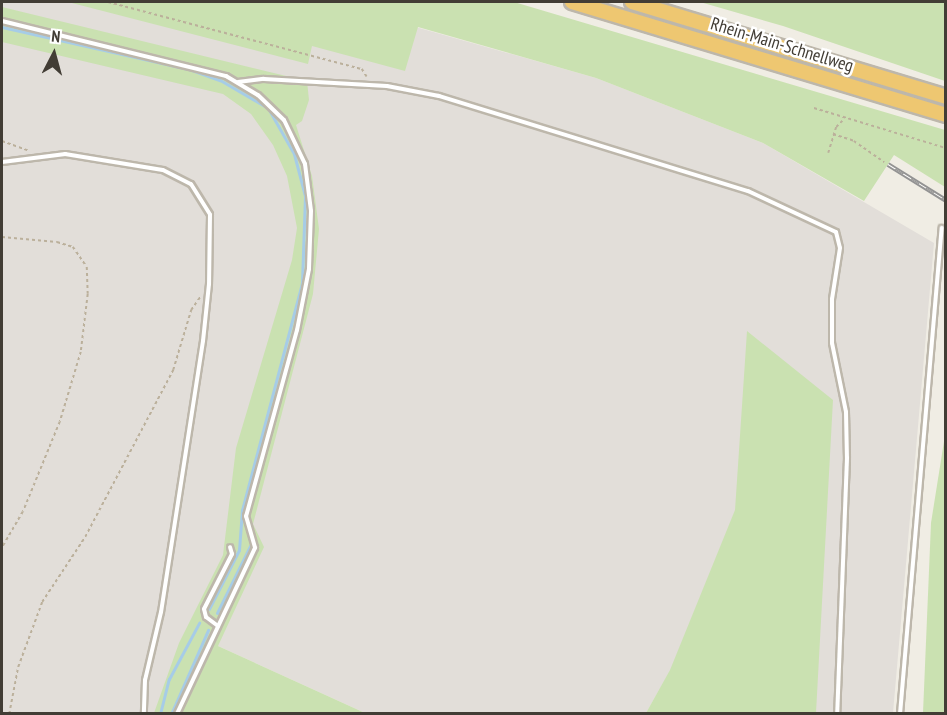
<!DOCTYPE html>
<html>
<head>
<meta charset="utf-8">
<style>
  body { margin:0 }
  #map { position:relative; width:947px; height:715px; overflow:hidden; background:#f0ede4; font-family:"PT Sans Narrow",sans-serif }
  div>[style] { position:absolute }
  .industrial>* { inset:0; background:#e2ded9 }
  .green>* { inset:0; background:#cae1b1 }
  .stream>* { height:3px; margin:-1.5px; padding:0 1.5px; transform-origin:1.5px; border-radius:1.5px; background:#a6cce7 }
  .path>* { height:1.5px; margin-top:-0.75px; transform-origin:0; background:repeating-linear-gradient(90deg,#bbb09b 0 3px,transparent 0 6px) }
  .roads { filter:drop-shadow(2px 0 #bdb7ab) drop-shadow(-2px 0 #bdb7ab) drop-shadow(0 2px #bdb7ab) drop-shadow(0 -2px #bdb7ab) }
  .lane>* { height:4px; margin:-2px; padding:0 2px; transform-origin:2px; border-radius:2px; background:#fff }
  .highway>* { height:14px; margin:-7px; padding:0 7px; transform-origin:7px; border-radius:7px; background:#eec771 }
  .rail>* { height:5px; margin-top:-2.5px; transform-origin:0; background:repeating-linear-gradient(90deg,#fff 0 9px,#939393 0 18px); box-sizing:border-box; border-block:2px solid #939393 }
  span { translate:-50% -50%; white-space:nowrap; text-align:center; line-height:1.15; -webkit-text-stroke:5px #fff; paint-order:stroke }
  .street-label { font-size:18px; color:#423d35 }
  .frame { position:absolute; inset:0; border:3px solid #423d35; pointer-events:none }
  .north { position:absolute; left:24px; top:24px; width:60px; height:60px; -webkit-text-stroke:4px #fff; paint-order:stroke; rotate:6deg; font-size:16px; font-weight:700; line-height:24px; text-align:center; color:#423d35 }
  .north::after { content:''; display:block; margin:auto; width:21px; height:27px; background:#423d35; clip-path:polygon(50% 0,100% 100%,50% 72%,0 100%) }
</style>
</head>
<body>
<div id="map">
  <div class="industrial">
    <div style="clip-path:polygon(2px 2px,311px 2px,384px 18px,596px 78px,763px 143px,934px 243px,893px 713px,667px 713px,670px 671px,646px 713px,365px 713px,218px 646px,186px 713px,2px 713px)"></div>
  </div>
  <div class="green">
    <div style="clip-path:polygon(68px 2px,514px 2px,945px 130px,945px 187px,894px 155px,864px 201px,763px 143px,596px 78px,418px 27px,405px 71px,312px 46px,308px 64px)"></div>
    <div style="clip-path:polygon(700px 2px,945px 2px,945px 81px,783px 26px)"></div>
    <div style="clip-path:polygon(2px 7px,307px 81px,309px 100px,302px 121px,296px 125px,312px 176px,319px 229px,313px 294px,253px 524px,264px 547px,218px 646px,365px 713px,154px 713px,179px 643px,223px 555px,236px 448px,292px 260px,297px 228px,287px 176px,273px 145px,251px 114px,223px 94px,2px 42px)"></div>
    <div style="clip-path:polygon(747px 331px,833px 400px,816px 713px,646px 713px,670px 670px,735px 510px)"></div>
    <div style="clip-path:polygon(945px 435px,945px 713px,923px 713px,931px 523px)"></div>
  </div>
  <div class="stream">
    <div style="left:2px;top:27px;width:192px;rotate:12.7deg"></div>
    <div style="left:189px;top:69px;width:33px;rotate:20deg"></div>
    <div style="left:220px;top:80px;width:56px;rotate:30.3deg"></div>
    <div style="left:268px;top:108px;width:53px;rotate:60.5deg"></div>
    <div style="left:294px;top:154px;width:43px;rotate:75.3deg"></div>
    <div style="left:305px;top:196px;width:87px;rotate:92deg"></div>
    <div style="left:302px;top:283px;width:235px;rotate:104.8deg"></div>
    <div style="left:242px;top:510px;width:40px;rotate:94.3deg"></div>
    <div style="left:239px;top:550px;width:66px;rotate:117deg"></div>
    <div style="left:217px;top:613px;width:75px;rotate:-63.8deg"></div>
    <div style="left:160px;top:714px;width:36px;rotate:-76deg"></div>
    <div style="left:169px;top:679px;width:64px;rotate:-61.8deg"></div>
    <div style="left:171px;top:714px;width:92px;rotate:-66.2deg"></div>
  </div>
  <div class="path">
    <div style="left:108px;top:2px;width:263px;rotate:14.8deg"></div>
    <div style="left:362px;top:69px;width:9px;rotate:58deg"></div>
    <div style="left:814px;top:108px;width:138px;rotate:16.9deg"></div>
    <div style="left:833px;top:134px;width:22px;rotate:18deg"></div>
    <div style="left:854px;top:141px;width:37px;rotate:35deg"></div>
    <div style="left:2px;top:141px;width:29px;rotate:20deg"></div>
    <div style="left:828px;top:153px;width:27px;rotate:-73deg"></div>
    <div style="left:836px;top:127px;width:11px;rotate:-45deg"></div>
    <div style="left:2px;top:237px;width:55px;rotate:5.2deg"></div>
    <div style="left:57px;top:242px;width:17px;rotate:17deg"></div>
    <div style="left:73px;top:247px;width:24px;rotate:55deg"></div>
    <div style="left:87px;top:267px;width:27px;rotate:88deg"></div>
    <div style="left:88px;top:294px;width:58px;rotate:96.9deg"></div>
    <div style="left:81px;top:352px;width:73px;rotate:106.7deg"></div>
    <div style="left:60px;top:422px;width:97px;rotate:112.3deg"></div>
    <div style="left:23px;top:512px;width:42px;rotate:120.3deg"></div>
    <div style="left:9px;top:714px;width:48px;rotate:-79.2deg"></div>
    <div style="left:18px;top:667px;width:69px;rotate:-69.7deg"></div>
    <div style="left:42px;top:602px;width:78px;rotate:-56.5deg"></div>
    <div style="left:85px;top:537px;width:189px;rotate:-62.2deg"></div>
    <div style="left:173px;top:370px;width:63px;rotate:-73.3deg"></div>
    <div style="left:191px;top:310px;width:16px;rotate:-55deg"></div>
  </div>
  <div class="roads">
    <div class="lane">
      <div style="left:2px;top:21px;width:231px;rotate:13.8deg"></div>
      <div style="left:226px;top:76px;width:37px;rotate:31deg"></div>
      <div style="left:258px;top:95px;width:36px;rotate:44deg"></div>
      <div style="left:284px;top:120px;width:49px;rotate:64.5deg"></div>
      <div style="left:305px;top:164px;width:47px;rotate:82.7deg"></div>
      <div style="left:311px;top:211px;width:58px;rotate:92deg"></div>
      <div style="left:309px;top:269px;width:62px;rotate:101.1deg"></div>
      <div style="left:297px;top:330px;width:193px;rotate:105.3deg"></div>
      <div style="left:246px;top:516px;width:33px;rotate:74deg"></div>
      <div style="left:255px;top:548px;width:183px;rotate:115.2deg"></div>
      <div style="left:238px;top:82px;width:26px;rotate:-7deg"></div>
      <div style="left:264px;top:79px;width:123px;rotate:3.3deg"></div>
      <div style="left:387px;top:86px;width:53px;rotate:10.9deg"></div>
      <div style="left:439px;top:96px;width:323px;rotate:17.1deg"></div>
      <div style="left:748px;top:191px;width:97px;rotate:25deg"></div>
      <div style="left:836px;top:232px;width:16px;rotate:76deg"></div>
      <div style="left:840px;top:248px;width:52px;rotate:98.9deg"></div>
      <div style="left:832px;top:299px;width:44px;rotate:90deg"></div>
      <div style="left:832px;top:343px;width:70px;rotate:78.5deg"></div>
      <div style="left:846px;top:412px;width:46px;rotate:88.8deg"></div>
      <div style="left:847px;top:458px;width:256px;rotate:92.2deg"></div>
      <div style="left:2px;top:162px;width:64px;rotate:-7.2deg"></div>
      <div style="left:65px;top:154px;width:99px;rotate:9.3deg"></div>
      <div style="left:163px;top:170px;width:31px;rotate:27deg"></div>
      <div style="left:191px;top:184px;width:36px;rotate:58deg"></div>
      <div style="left:210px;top:215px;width:69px;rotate:90.8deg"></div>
      <div style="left:209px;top:284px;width:57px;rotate:96deg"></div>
      <div style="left:203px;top:341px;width:274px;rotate:98.8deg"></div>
      <div style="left:161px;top:612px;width:70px;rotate:103.2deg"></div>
      <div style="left:145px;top:680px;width:34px;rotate:92deg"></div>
      <div style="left:218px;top:626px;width:15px;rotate:-143deg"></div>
      <div style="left:206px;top:617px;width:8px;rotate:-104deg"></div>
      <div style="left:204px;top:609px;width:62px;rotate:-63deg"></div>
      <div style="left:232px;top:554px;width:7px;rotate:-106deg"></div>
      <div style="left:900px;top:714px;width:488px;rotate:-85.1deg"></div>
    </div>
    <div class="highway">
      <div style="left:572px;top:2px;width:391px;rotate:16.8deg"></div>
      <div style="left:632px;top:2px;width:328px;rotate:16.8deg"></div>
    </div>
  </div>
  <div class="rail">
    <div style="left:888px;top:164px;width:68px;rotate:31.8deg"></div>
  </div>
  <div class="street-label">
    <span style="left:782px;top:45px;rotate:17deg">Rhein-Main-Schnellweg</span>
  </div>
  <div class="frame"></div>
  <div class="north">N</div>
</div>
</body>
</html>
